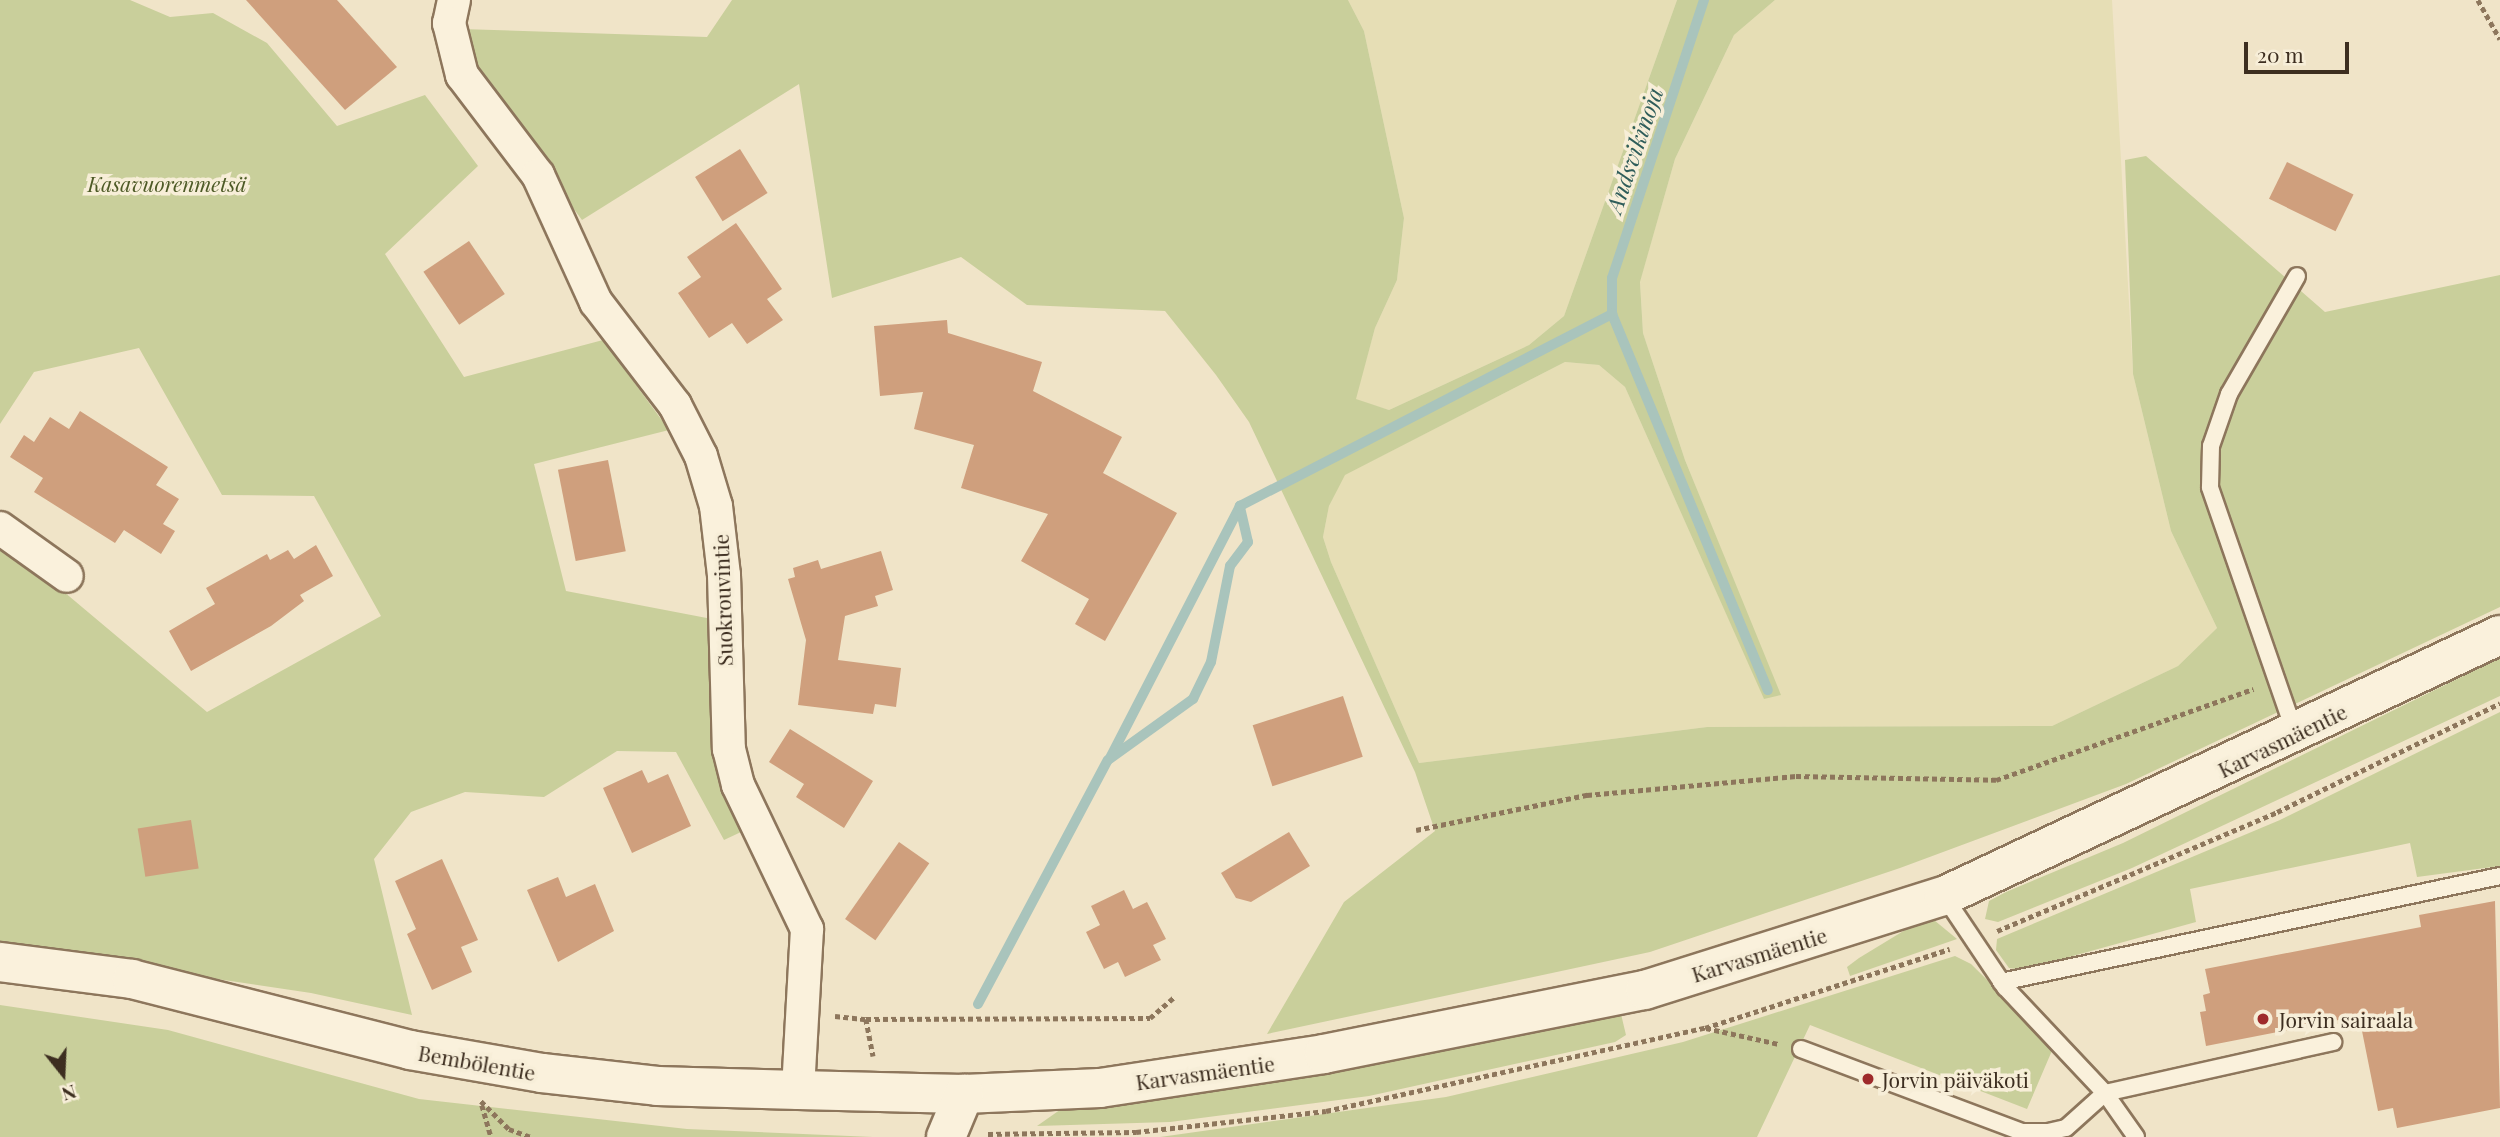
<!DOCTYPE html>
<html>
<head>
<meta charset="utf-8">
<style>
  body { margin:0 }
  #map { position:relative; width:2500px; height:1137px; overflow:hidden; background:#f0e4c8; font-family:"Playfair Display",serif }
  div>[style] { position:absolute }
  .farmland>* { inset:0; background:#e6deb5 }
  .green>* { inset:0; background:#c9cf9b }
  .stream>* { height:10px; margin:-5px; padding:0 5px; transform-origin:5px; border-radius:5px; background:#a9c4bc }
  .building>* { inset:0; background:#cf9f7d; transform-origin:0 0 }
  .path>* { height:4.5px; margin-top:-2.25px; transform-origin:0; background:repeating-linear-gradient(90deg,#8d765c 0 5px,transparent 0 8.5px) }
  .roads { filter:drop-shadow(2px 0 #8d765c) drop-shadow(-2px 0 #8d765c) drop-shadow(0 2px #8d765c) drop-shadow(0 -2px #8d765c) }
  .lane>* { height:16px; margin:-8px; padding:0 8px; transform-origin:8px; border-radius:8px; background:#faf1dc }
  .street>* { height:32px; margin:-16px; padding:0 16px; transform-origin:16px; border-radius:16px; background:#faf1dc }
  .secondary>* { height:38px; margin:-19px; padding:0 19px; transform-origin:19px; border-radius:19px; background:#faf1dc }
  .dots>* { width:19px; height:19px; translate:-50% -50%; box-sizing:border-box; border:4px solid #f7eed8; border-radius:50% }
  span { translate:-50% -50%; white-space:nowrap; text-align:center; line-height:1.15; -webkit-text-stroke:7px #f7eed8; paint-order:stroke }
  .park-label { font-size:21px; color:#4d5a26; font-style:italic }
  .street-label { font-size:21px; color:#3d2e20 }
  .poi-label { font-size:21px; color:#3d2e20 }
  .left { translate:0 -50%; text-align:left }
  .water-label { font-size:23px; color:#2f5d5a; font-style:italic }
  .north { position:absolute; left:28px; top:1039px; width:70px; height:70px; -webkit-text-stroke:5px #f7eed8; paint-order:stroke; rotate:162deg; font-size:19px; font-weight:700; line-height:28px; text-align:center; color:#3d2e20 }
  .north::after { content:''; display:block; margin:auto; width:24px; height:32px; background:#3d2e20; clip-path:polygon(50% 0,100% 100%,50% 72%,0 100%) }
  .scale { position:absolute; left:2244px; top:42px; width:105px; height:32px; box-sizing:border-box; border:4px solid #3d2e20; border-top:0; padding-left:9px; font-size:21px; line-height:24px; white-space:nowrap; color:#3d2e20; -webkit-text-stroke:5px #f7eed8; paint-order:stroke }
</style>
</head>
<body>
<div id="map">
  <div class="farmland">
    <div style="clip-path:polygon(1348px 0,1677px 0,1564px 316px,1529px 345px,1389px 410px,1355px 400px,1375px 328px,1397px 280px,1404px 218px,1364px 31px)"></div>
    <div style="clip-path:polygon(1775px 0,2112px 0,2133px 374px,2171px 531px,2217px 628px,2178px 666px,2052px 726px,1707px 727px,1419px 763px,1331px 562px,1323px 537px,1329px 506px,1344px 475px,1565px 362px,1599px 365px,1625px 387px,1764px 698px,1780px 695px,1685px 460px,1643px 333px,1640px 281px,1675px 159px,1734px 35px)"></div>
  </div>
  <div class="green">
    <div style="clip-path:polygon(0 0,130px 0,170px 17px,213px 13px,267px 43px,337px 126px,425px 95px,478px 166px,385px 254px,464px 377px,603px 340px,669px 430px,534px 464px,566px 591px,712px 619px,710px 722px,741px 832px,724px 840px,676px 752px,617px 751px,544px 797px,465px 792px,411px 812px,374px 859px,412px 1015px,311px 993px,0 947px,0 547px,51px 581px,207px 712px,381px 616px,314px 496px,222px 495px,139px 348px,34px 372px,0 424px)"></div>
    <div style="clip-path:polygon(732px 0,1348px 0,1364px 31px,1404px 218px,1397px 280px,1375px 328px,1356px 399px,1389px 410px,1529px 345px,1564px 316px,1677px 0,1775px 0,1734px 35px,1675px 159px,1640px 282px,1643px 333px,1685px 460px,1781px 695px,1764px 699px,1625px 387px,1599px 365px,1565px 362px,1345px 475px,1329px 506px,1323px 537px,1331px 562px,1419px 763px,1707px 727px,2052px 726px,2178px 666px,2217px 628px,2171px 531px,2133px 374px,2125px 160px,2146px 156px,2325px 312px,2500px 275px,2500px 607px,2126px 784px,1900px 868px,1650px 952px,1267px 1034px,1344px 902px,1435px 831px,1415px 772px,1249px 422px,1216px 375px,1165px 311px,1027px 305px,961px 257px,832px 298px,799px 84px,582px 220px,476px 76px,461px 29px,707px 37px)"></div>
    <div style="clip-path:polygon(2500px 658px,2500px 696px,2132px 868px,1998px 922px,1985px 919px,1989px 901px,2006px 892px,2123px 843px)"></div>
    <div style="clip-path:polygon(2500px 712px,2500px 866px,2417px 877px,2410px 843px,2190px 889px,2196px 922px,2022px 970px,2009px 968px,1996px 950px,1997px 939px,2280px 820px)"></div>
    <div style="clip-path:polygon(1934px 920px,1957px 939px,1850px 976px,1847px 967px,1859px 958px,1910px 927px)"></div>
    <div style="clip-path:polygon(1955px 956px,1971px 964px,2054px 1046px,2027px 1109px,1810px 1025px,1757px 1137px,1160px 1137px,1446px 1097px,1683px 1042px)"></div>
    <div style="clip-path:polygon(0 1005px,168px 1030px,419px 1099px,687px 1129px,873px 1137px,0 1137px)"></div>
    <div style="clip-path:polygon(1621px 1014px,1626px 1035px,1615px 1042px,1369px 1096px,1170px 1122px,1037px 1126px,1064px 1107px,1288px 1080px)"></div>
  </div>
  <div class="stream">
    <div style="left:1704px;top:0;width:293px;rotate:108.3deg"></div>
    <div style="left:1612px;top:278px;width:36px;rotate:90deg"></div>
    <div style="left:1612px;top:314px;width:407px;rotate:67.5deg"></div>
    <div style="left:1110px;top:758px;width:284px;rotate:-62.7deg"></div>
    <div style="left:978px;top:1004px;width:276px;rotate:-62deg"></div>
    <div style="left:1108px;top:760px;width:105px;rotate:-35.7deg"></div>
    <div style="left:1193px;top:699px;width:41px;rotate:-64.1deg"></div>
    <div style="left:1211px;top:662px;width:98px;rotate:-78.8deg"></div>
    <div style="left:1230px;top:566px;width:30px;rotate:-53deg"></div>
    <div style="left:1248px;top:542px;width:37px;rotate:-103deg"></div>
    <div style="left:1240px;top:506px;width:419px;rotate:-27.3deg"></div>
  </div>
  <div class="building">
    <div style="clip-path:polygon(246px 0,337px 0,397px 67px,345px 110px)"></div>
    <div style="left:740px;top:149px;width:52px;height:53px;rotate:58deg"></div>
    <div style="left:2287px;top:162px;width:74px;height:41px;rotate:26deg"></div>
    <div style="clip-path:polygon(736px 223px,782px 289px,767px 299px,783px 320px,747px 344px,732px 323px,709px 338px,678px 293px,701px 277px,687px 257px)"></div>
    <div style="left:469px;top:241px;width:64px;height:55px;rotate:56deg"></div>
    <div style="clip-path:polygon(947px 320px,948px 333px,1042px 362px,1033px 391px,1122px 437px,1103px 473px,1177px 513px,1105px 641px,1075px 624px,1089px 599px,1021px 561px,1048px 514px,961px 488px,974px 445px,914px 429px,923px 392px,880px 396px,874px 326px)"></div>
    <div style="clip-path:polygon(80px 411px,168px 467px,156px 485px,179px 499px,163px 524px,175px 531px,161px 554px,124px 530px,115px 543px,34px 492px,43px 478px,10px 457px,24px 435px,34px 442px,50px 417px,69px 429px)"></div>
    <div style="left:608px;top:460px;width:93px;height:51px;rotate:79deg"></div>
    <div style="clip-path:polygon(316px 545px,333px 576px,300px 595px,304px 601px,271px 626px,191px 671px,169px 631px,215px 604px,206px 588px,267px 554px,270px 560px,288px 550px,294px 559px)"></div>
    <div style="clip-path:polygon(881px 551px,893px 590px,875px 596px,878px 606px,845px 616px,838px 660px,901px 668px,896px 707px,875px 704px,873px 714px,798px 705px,806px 640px,788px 579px,795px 577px,793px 568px,818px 560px,821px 569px)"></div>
    <div style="left:1343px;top:696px;width:64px;height:95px;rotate:72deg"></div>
    <div style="clip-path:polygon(790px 729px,873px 781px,844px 828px,796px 797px,804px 784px,769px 762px)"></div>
    <div style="clip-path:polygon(642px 770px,648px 783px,668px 774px,691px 826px,632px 853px,603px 788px)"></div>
    <div style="left:191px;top:820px;width:49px;height:54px;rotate:81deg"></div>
    <div style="clip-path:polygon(1289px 832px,1310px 866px,1251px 902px,1236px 898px,1221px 873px)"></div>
    <div style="left:899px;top:842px;width:37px;height:94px;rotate:35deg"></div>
    <div style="clip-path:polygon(442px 859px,478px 940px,461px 947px,472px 972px,432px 990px,407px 934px,416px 929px,395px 881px)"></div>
    <div style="clip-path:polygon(558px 877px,566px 897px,595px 884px,614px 931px,558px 962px,527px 890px)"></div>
    <div style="clip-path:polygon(1124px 890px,1133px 909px,1147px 902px,1166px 939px,1153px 945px,1161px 960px,1125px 977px,1118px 962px,1104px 969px,1086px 932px,1100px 925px,1091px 906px)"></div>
    <div style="clip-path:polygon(2495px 901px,2500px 1108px,2397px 1128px,2393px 1108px,2378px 1111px,2359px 1016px,2206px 1046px,2200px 1012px,2206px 1011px,2203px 995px,2210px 993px,2205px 969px,2421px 927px,2419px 915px)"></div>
  </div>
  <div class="path">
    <div style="left:2478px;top:0;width:45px;rotate:60.6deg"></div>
    <div style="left:1416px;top:830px;width:175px;rotate:-11.6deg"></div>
    <div style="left:1587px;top:795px;width:210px;rotate:-5.2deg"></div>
    <div style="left:1796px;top:776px;width:200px;rotate:1.1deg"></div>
    <div style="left:1996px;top:780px;width:273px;rotate:-19.5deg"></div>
    <div style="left:1997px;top:931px;width:304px;rotate:-23deg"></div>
    <div style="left:2277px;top:812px;width:248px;rotate:-26deg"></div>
    <div style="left:835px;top:1016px;width:31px;rotate:6deg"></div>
    <div style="left:866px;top:1019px;width:38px;rotate:79deg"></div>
    <div style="left:866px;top:1019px;width:284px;rotate:-0.2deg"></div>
    <div style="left:1150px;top:1018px;width:33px;rotate:-41deg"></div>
    <div style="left:1706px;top:1028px;width:75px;rotate:12.4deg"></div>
    <div style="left:481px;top:1101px;width:40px;rotate:45deg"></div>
    <div style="left:509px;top:1129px;width:23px;rotate:20deg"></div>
    <div style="left:482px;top:1105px;width:33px;rotate:74deg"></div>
    <div style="left:988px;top:1134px;width:148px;rotate:-0.8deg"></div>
    <div style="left:1136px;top:1132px;width:191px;rotate:-6.3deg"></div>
    <div style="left:1326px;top:1111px;width:388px;rotate:-12.4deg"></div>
    <div style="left:1705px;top:1028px;width:257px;rotate:-17.9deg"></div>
  </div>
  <div class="roads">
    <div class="lane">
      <div style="left:2295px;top:733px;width:260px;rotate:-109.1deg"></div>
      <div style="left:2210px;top:487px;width:41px;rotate:-88.6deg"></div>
      <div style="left:2211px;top:446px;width:55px;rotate:-70.9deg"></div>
      <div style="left:2229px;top:394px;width:136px;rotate:-60deg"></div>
      <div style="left:1944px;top:896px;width:110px;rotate:56.2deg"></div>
      <div style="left:2005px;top:987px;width:146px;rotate:46.7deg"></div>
      <div style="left:2105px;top:1093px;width:54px;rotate:54.8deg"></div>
      <div style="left:2001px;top:982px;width:510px;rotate:-11.99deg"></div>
      <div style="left:1801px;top:1049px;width:236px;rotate:20.6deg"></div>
      <div style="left:2022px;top:1132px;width:26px"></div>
      <div style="left:2048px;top:1132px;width:18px;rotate:-13deg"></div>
      <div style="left:2066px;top:1128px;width:52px;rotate:-41.9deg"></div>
      <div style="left:2105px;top:1093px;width:234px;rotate:-12.6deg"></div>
    </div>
    <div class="street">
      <div style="left:454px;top:0;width:24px;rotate:102deg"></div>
      <div style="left:449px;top:23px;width:54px;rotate:76deg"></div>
      <div style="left:462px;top:75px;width:126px;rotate:52.8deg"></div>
      <div style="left:538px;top:175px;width:140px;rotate:65.5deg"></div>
      <div style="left:596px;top:302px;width:130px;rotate:52.5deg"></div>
      <div style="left:675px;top:405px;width:57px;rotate:63deg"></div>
      <div style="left:701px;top:456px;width:52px;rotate:73.3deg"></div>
      <div style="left:716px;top:506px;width:69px;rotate:83.4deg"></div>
      <div style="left:724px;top:575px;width:174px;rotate:88.4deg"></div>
      <div style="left:729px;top:749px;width:37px;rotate:76deg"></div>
      <div style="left:738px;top:785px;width:160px;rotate:64.4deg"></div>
      <div style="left:807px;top:929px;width:161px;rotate:93.2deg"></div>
      <div style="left:0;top:528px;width:82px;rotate:35.6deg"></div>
    </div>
    <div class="secondary">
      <div style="left:0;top:962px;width:133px;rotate:7.3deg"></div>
      <div style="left:132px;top:979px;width:287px;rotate:14.3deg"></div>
      <div style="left:410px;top:1050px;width:134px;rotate:9.9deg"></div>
      <div style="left:542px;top:1073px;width:116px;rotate:6.4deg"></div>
      <div style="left:657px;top:1086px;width:141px;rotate:1.6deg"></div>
      <div style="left:798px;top:1090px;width:166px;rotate:1.4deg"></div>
      <div style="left:964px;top:1094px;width:136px;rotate:-2.5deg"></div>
      <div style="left:1100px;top:1088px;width:227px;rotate:-8.6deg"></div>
      <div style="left:1324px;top:1054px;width:327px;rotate:-11.3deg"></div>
      <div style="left:1645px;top:990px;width:313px;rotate:-17.5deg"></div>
      <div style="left:1944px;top:896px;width:614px;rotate:-25.15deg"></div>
      <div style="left:946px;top:1137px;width:47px;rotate:-67.3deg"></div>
    </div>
  </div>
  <div class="dots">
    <div style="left:2263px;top:1019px;background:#9e2a2b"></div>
    <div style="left:1868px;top:1079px;background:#9e2a2b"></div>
  </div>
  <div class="park-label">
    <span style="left:167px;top:183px">Kasavuorenmetsä</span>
  </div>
  <div class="street-label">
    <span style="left:722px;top:600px;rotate:-92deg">Suokrouvintie</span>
    <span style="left:2282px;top:740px;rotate:-26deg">Karvasmäentie</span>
    <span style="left:1759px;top:954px;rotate:-17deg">Karvasmäentie</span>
    <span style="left:477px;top:1062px;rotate:10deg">Bembölentie</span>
    <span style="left:1205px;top:1072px;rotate:-8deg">Karvasmäentie</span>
  </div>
  <div class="poi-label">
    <span class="left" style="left:2279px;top:1019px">Jorvin sairaala</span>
    <span class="left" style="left:1882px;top:1079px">Jorvin päiväkoti</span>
  </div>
  <div class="water-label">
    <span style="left:1634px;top:150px;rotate:-71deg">Andsvikinoja</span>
  </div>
  <div class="north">N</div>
  <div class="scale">20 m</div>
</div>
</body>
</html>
